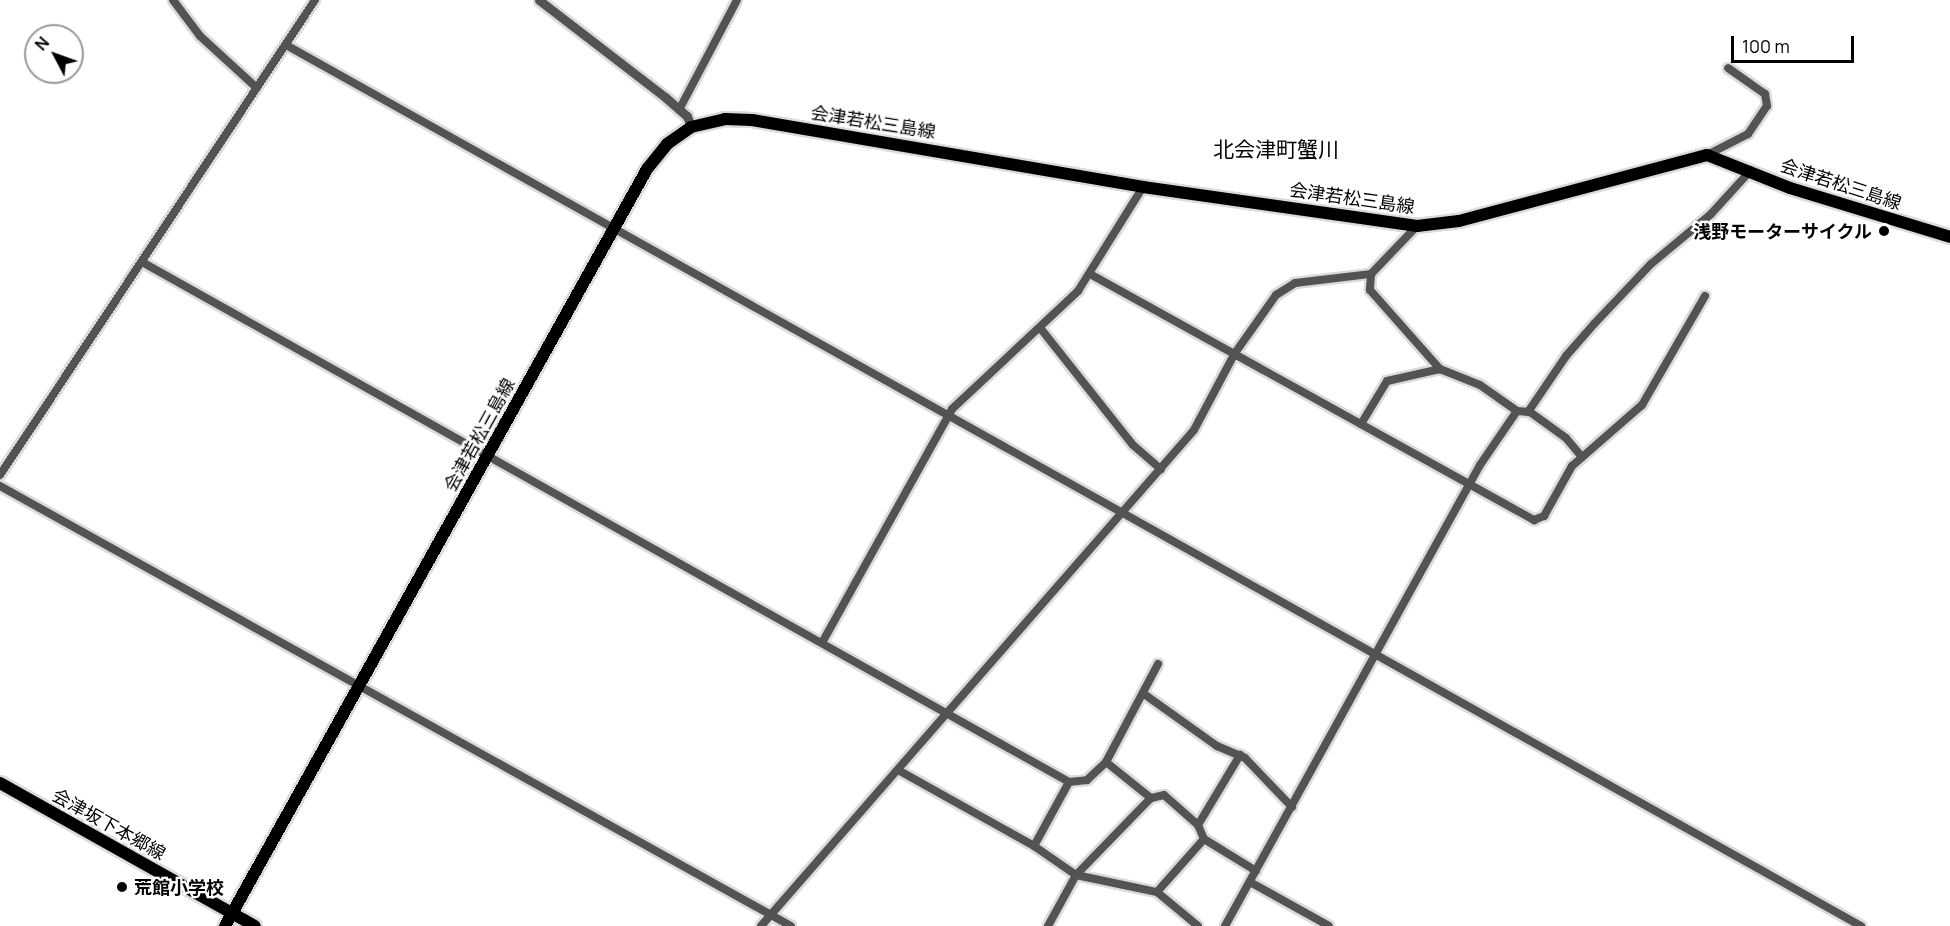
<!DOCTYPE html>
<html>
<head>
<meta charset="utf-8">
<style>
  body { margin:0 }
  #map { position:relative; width:1950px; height:926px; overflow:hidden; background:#fff; font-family:Manrope,"Noto Sans JP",sans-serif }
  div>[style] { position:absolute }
  .roads { filter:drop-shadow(2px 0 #dbdbdb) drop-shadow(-2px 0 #dbdbdb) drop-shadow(0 2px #dbdbdb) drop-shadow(0 -2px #dbdbdb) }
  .minor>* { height:8px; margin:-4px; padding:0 4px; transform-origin:4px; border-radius:4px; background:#535353 }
  .tertiary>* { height:9px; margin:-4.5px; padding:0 4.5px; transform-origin:4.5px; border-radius:4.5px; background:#535353 }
  .primary>* { height:12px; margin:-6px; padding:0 6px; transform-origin:6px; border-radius:6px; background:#000 }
  .dots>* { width:16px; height:16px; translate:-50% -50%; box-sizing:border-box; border:3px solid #fff; border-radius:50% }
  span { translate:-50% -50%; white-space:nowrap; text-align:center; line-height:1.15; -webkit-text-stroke:4.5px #fff; paint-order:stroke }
  .street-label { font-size:18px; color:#000 }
  .poi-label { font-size:18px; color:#000; font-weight:700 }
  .right { translate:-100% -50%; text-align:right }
  .left { translate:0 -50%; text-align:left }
  .quarter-label { font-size:21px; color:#000 }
  .north { position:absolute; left:24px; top:24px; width:60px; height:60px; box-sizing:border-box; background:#fff; border:2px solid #999; border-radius:50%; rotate:311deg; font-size:16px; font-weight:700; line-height:24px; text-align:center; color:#000 }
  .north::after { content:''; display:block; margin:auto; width:21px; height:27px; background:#000; clip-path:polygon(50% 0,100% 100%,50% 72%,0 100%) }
  .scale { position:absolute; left:1731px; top:36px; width:123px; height:27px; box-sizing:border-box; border:3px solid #000; border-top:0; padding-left:8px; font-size:18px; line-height:21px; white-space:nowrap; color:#000; -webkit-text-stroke:4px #fff; paint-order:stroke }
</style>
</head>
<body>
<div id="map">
  <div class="roads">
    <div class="minor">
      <div style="left:173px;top:0;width:45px;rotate:53.1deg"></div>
      <div style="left:200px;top:36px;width:77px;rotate:42.4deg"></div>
      <div style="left:286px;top:45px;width:1805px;rotate:29.22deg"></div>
      <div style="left:679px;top:110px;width:124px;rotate:-62.2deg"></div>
      <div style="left:1707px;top:155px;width:46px;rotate:-27.1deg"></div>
      <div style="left:1748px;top:134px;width:34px;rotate:-56deg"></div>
      <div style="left:1767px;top:106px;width:12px;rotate:-99deg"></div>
      <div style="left:1765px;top:94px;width:45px;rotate:-144.9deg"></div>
      <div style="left:1417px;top:226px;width:66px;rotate:133.8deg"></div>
      <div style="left:1371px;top:274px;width:16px;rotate:94deg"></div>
      <div style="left:1370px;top:290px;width:106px;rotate:48.5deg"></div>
      <div style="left:142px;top:262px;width:1063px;rotate:29.29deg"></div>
      <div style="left:1069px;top:782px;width:18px;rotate:-6deg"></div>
      <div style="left:1087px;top:780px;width:26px;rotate:-43deg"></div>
      <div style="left:1106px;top:762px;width:111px;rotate:-62deg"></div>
      <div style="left:1090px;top:274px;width:508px;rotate:28.99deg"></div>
      <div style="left:1534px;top:520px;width:11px;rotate:-22deg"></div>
      <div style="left:1544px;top:516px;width:57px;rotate:-60.8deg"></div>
      <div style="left:1572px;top:466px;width:93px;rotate:-41.1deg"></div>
      <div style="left:1642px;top:405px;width:126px;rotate:-60deg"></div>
      <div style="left:1041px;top:329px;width:148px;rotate:51.6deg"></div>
      <div style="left:1133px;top:445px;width:37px;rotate:41deg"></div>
      <div style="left:1528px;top:412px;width:68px;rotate:-55.8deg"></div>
      <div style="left:1566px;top:356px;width:43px;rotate:-48.8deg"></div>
      <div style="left:1594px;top:324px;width:83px;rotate:-46.5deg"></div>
      <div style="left:1651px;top:264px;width:78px;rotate:-39.8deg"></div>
      <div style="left:1711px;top:214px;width:59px;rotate:-47.7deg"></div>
      <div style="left:1361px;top:424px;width:50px;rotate:-58.8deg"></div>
      <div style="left:1387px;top:381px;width:54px;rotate:-12.8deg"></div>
      <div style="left:1440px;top:369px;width:43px;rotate:21.8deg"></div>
      <div style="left:1480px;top:385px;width:45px;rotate:35.1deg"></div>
      <div style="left:1517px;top:411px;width:13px;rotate:4deg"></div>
      <div style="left:1530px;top:412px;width:44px;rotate:35.8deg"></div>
      <div style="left:1566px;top:438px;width:25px;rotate:50deg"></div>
      <div style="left:0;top:475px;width:570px;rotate:-56.45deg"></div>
      <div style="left:0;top:486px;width:905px;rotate:29.09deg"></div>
      <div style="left:823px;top:641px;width:265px;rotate:-60.9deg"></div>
      <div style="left:952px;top:409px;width:173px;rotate:-43.1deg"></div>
      <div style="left:1078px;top:291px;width:123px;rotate:-58deg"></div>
      <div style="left:1144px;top:694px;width:90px;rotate:35.5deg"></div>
      <div style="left:1217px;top:746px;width:30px;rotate:23deg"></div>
      <div style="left:1245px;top:758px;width:68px;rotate:46.2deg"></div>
      <div style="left:1106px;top:762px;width:58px;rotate:38.7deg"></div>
      <div style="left:898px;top:770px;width:156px;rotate:29.2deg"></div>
      <div style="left:1034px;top:846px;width:51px;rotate:34.6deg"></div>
      <div style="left:1076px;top:875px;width:83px;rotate:11.9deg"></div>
      <div style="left:1157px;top:892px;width:53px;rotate:39.7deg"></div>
      <div style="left:1198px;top:825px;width:82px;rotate:-59deg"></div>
      <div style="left:1204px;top:839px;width:61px;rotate:31.6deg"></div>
      <div style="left:1034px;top:846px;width:73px;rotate:-61.3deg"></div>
      <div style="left:1250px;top:882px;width:90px;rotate:29.1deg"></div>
      <div style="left:761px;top:926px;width:658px;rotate:-48.88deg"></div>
      <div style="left:1194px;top:430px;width:87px;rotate:-62deg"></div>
      <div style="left:1235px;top:353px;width:71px;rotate:-54.7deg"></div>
      <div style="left:1276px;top:295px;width:22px;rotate:-32deg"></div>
      <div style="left:1295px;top:283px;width:77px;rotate:-6.8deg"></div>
      <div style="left:1048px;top:926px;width:58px;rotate:-61.2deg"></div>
      <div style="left:1076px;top:875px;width:107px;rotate:-45.8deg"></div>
      <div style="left:1151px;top:798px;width:13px;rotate:-13deg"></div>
      <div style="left:1164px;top:795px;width:45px;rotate:41.4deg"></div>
      <div style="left:1198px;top:825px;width:15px;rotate:67deg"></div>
      <div style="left:1204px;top:839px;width:71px;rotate:131.6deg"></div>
      <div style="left:1225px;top:926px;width:527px;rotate:-61.05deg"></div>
      <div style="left:1480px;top:465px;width:65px;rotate:-55.6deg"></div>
    </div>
    <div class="tertiary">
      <div style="left:539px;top:0;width:159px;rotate:37.6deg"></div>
      <div style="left:665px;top:97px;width:29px;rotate:41deg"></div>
      <div style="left:687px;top:116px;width:12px;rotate:70deg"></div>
    </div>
    <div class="primary">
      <div style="left:0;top:783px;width:292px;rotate:29.3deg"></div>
      <div style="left:225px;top:926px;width:867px;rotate:-60.86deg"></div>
      <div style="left:647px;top:169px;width:32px;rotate:-51deg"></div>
      <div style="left:667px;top:144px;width:29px;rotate:-35deg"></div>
      <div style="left:691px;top:127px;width:35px;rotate:-13deg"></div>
      <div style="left:725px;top:119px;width:27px;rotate:2deg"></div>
      <div style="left:752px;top:120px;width:397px;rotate:9.7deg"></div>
      <div style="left:1143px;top:187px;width:277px;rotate:8.1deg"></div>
      <div style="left:1417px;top:226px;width:42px;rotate:-6.8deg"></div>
      <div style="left:1459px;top:221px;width:257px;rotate:-14.9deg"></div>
      <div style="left:1707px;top:155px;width:89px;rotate:21.7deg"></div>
      <div style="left:1790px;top:188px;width:167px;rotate:17deg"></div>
    </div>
  </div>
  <div class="dots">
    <div style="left:1884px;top:231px;background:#000"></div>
    <div style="left:122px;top:887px;background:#000"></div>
  </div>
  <div class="street-label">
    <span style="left:873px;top:122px;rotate:9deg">会津若松三島線</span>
    <span style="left:1841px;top:184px;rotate:18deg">会津若松三島線</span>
    <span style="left:1352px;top:198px;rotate:8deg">会津若松三島線</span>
    <span style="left:479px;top:435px;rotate:-61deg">会津若松三島線</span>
    <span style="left:109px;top:824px;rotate:29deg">会津坂下本郷線</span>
  </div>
  <div class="poi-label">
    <span class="right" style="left:1872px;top:231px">浅野モーターサイクル</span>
    <span class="left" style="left:134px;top:887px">荒館小学校</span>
  </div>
  <div class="quarter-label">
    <span style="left:1276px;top:149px">北会津町蟹川</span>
  </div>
  <div class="north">N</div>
  <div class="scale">100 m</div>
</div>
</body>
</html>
